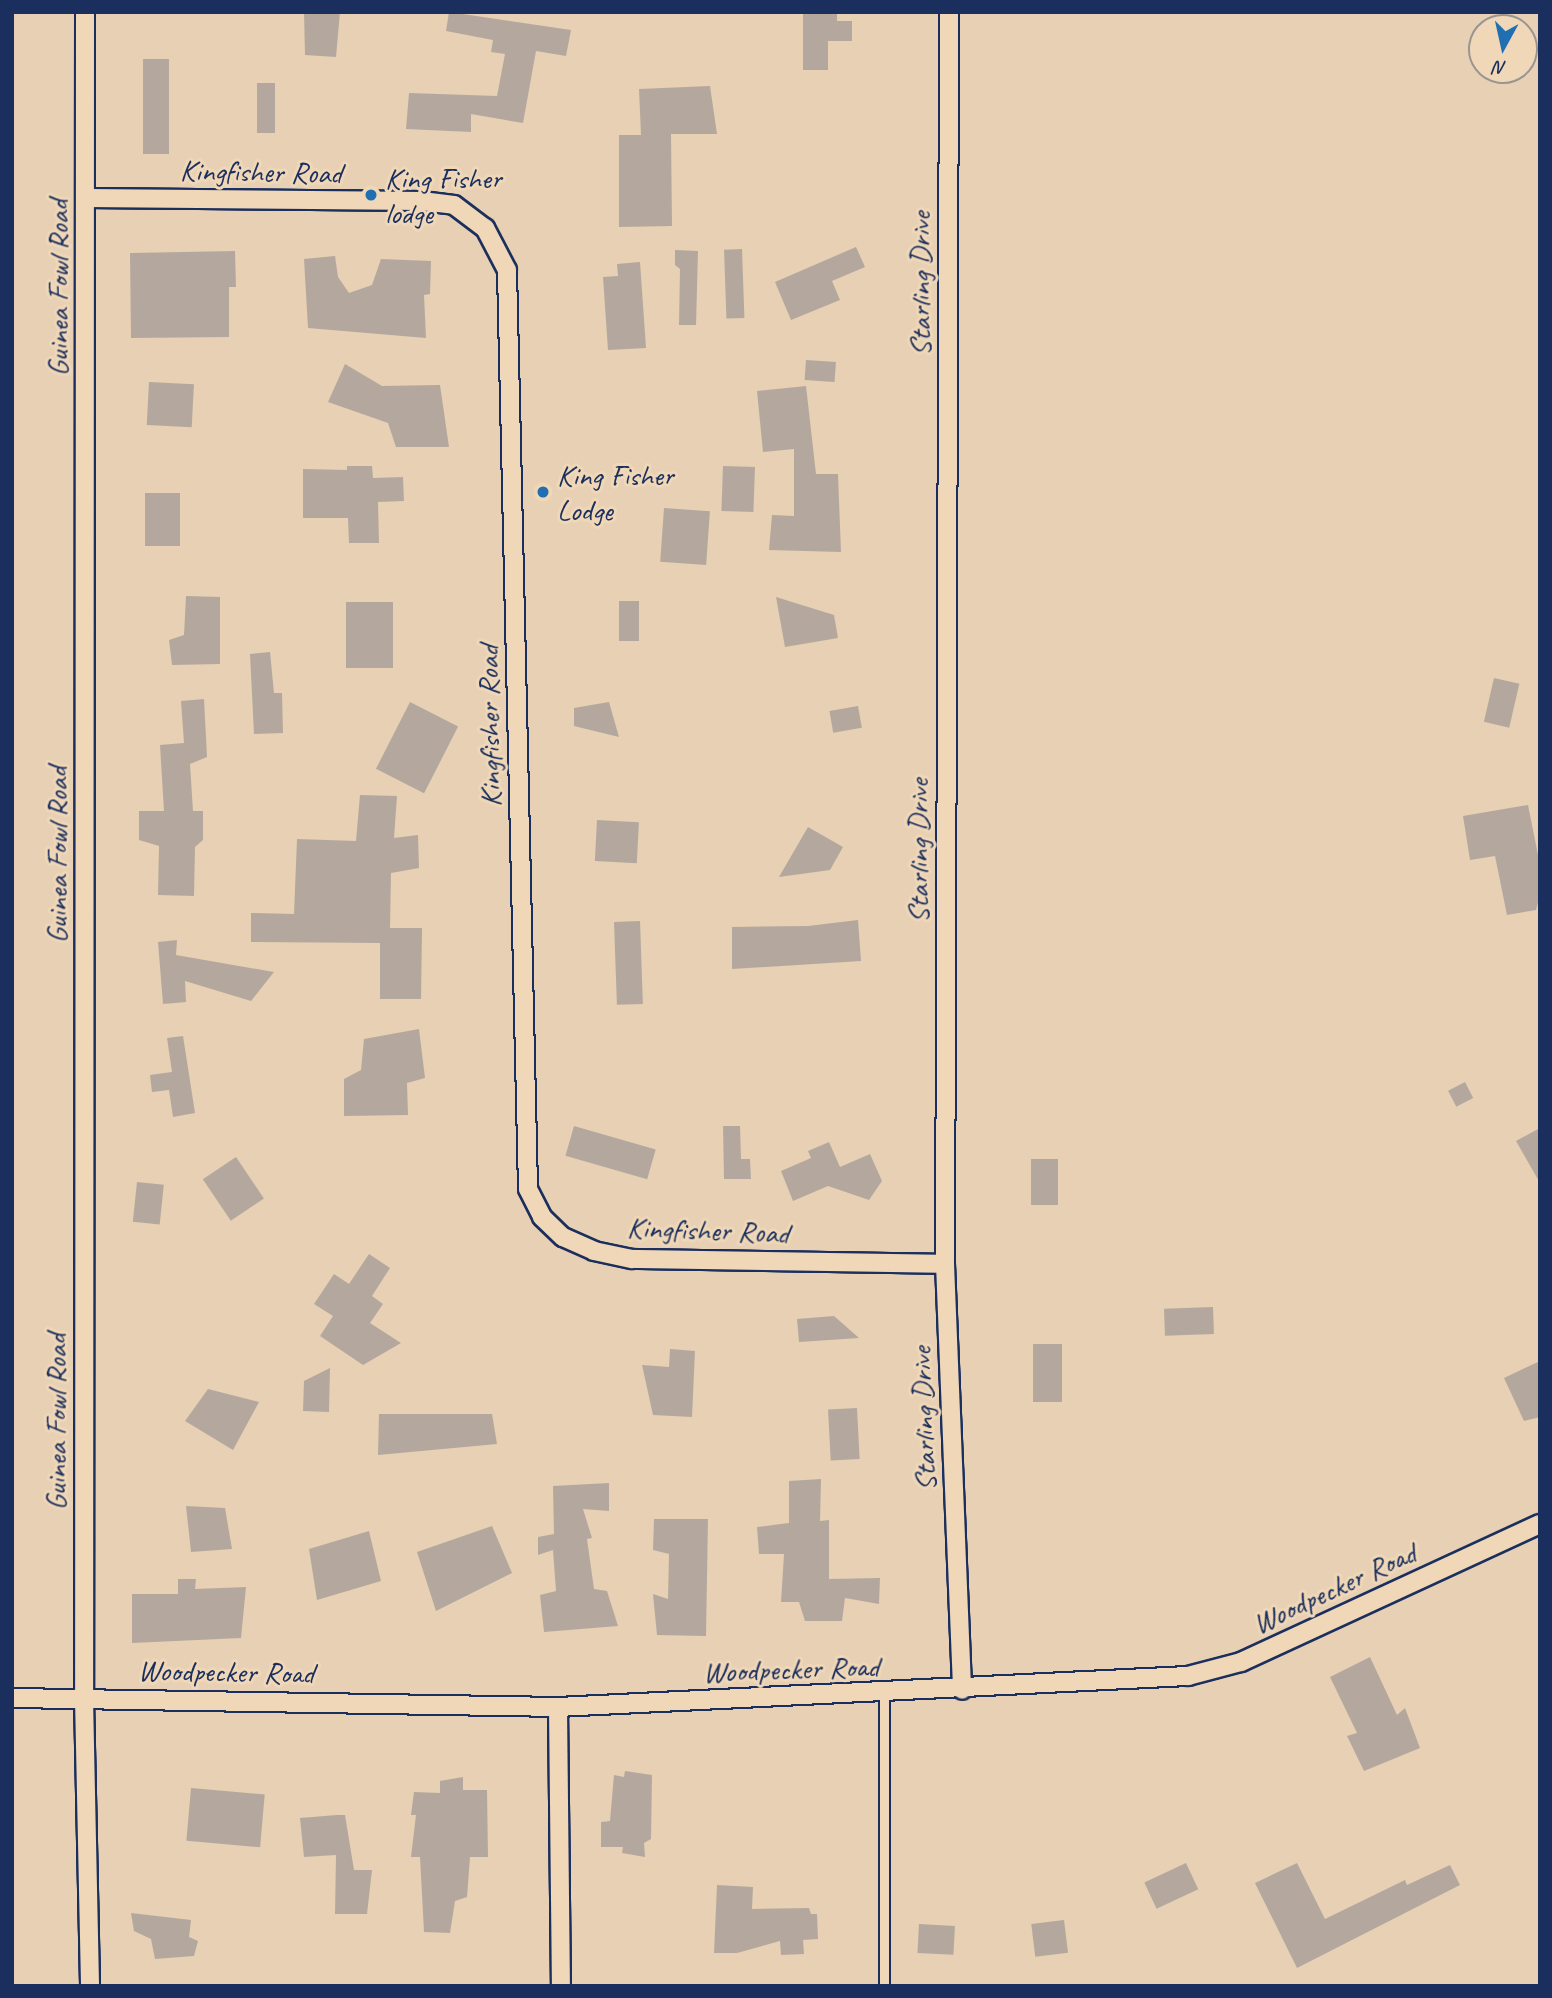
<!DOCTYPE html>
<html>
<head>
<meta charset="utf-8">
<style>
  body { margin:0 }
  #map { position:relative; width:1552px; height:1998px; overflow:hidden; background:#e7d0b3; font-family:Caveat,sans-serif }
  div>[style] { position:absolute }
  .building>* { inset:0; background:#b4a89e; transform-origin:0 0 }
  .roads { filter:drop-shadow(2px 0 #1b2f5e) drop-shadow(-2px 0 #1b2f5e) drop-shadow(0 2px #1b2f5e) drop-shadow(0 -2px #1b2f5e) }
  .lane>* { height:9px; margin:-4.5px; padding:0 4.5px; transform-origin:4.5px; border-radius:4.5px; background:#efd7b7 }
  .street>* { height:18px; margin:-9px; padding:0 9px; transform-origin:9px; border-radius:9px; background:#efd7b7 }
  .dots>* { width:19px; height:19px; translate:-50% -50%; box-sizing:border-box; border:4px solid #efd7b7; border-radius:50% }
  span { translate:-50% -50%; white-space:nowrap; text-align:center; line-height:1.15; -webkit-text-stroke:6px #efd7b7; paint-order:stroke }
  .street-label { font-size:30px; color:#1b2f5e }
  .poi-label { font-size:30px; color:#1b2f5e }
  .left { translate:0 -50%; text-align:left }
  .frame { position:absolute; inset:0; border:14px solid #1b2f5e; pointer-events:none }
  .north { position:absolute; left:1468px; top:14px; width:70px; height:70px; box-sizing:border-box; background:#efd7b7; border:2px solid #9a9493; border-radius:50%; rotate:188deg; font-size:19px; font-weight:700; line-height:28px; text-align:center; color:#1b2f5e }
  .north::after { content:''; display:block; margin:auto; width:24px; height:32px; background:#1f6fb2; clip-path:polygon(50% 0,100% 100%,50% 72%,0 100%) }
</style>
</head>
<body>
<div id="map">
  <div class="building">
    <div style="clip-path:polygon(304px 12px,340px 12px,336px 57px,305px 55px)"></div>
    <div style="clip-path:polygon(449px 12px,571px 30px,566px 56px,536px 51px,523px 123px,471px 114px,471px 132px,406px 129px,409px 93px,497px 96px,505px 54px,491px 52px,493px 40px,446px 31px)"></div>
    <div style="clip-path:polygon(803px 12px,837px 12px,837px 21px,852px 21px,852px 41px,828px 41px,828px 70px,803px 70px)"></div>
    <div style="left:143px;top:59px;width:26px;height:95px"></div>
    <div style="left:275px;top:83px;width:50px;height:18px;rotate:90deg"></div>
    <div style="clip-path:polygon(710px 86px,717px 134px,671px 134px,672px 226px,619px 227px,619px 135px,641px 135px,639px 89px)"></div>
    <div style="clip-path:polygon(856px 247px,865px 267px,832px 281px,840px 300px,791px 320px,775px 282px)"></div>
    <div style="left:742px;top:249px;width:69px;height:18px;rotate:88deg"></div>
    <div style="clip-path:polygon(675px 250px,698px 251px,696px 325px,679px 325px,680px 269px,675px 265px)"></div>
    <div style="clip-path:polygon(235px 251px,236px 287px,229px 287px,229px 337px,131px 338px,130px 253px)"></div>
    <div style="clip-path:polygon(335px 256px,338px 277px,349px 293px,372px 285px,381px 259px,431px 261px,430px 294px,424px 295px,426px 338px,308px 328px,304px 259px)"></div>
    <div style="clip-path:polygon(640px 262px,646px 348px,608px 350px,603px 277px,618px 276px,617px 264px)"></div>
    <div style="left:806px;top:360px;width:30px;height:20px;rotate:4deg"></div>
    <div style="clip-path:polygon(345px 364px,382px 386px,440px 385px,449px 447px,396px 447px,388px 423px,328px 402px)"></div>
    <div style="left:149px;top:382px;width:45px;height:43px;rotate:3deg"></div>
    <div style="clip-path:polygon(806px 386px,816px 474px,838px 474px,841px 552px,769px 550px,772px 515px,794px 516px,794px 449px,763px 452px,757px 391px)"></div>
    <div style="clip-path:polygon(347px 466px,372px 466px,373px 478px,403px 477px,404px 501px,378px 502px,379px 543px,349px 543px,348px 518px,303px 518px,303px 469px,347px 470px)"></div>
    <div style="left:723px;top:466px;width:32px;height:45px;rotate:2deg"></div>
    <div style="left:145px;top:493px;width:35px;height:53px"></div>
    <div style="left:664px;top:508px;width:46px;height:54px;rotate:4deg"></div>
    <div style="clip-path:polygon(186px 596px,220px 597px,220px 664px,172px 665px,169px 640px,184px 635px)"></div>
    <div style="clip-path:polygon(776px 597px,834px 615px,838px 638px,785px 647px)"></div>
    <div style="left:619px;top:601px;width:20px;height:40px"></div>
    <div style="left:346px;top:602px;width:47px;height:66px"></div>
    <div style="clip-path:polygon(270px 652px,274px 693px,282px 693px,283px 733px,254px 734px,250px 654px)"></div>
    <div style="left:1494px;top:678px;width:26px;height:45px;rotate:13deg"></div>
    <div style="clip-path:polygon(204px 699px,207px 757px,190px 764px,193px 811px,203px 811px,203px 840px,195px 847px,194px 896px,158px 895px,159px 846px,139px 840px,139px 811px,164px 811px,160px 745px,184px 743px,181px 701px)"></div>
    <div style="left:410px;top:702px;width:54px;height:75px;rotate:27deg"></div>
    <div style="clip-path:polygon(609px 702px,619px 737px,574px 726px,574px 708px)"></div>
    <div style="left:858px;top:706px;width:22px;height:29px;rotate:80deg"></div>
    <div style="clip-path:polygon(360px 795px,397px 796px,394px 838px,418px 835px,419px 868px,391px 873px,390px 928px,422px 928px,421px 999px,380px 999px,380px 943px,251px 942px,251px 913px,294px 914px,297px 839px,356px 841px)"></div>
    <div style="clip-path:polygon(1528px 805px,1540px 865px,1540px 895px,1536px 910px,1507px 915px,1495px 856px,1470px 860px,1463px 816px)"></div>
    <div style="left:597px;top:820px;width:42px;height:41px;rotate:3deg"></div>
    <div style="clip-path:polygon(808px 827px,843px 847px,830px 870px,779px 877px)"></div>
    <div style="clip-path:polygon(858px 920px,861px 961px,732px 969px,732px 927px,808px 926px)"></div>
    <div style="left:640px;top:921px;width:83px;height:26px;rotate:88deg"></div>
    <div style="clip-path:polygon(177px 940px,176px 955px,274px 972px,251px 1001px,185px 981px,186px 1002px,163px 1004px,158px 942px)"></div>
    <div style="clip-path:polygon(419px 1029px,425px 1078px,407px 1083px,408px 1115px,344px 1116px,344px 1079px,361px 1070px,364px 1039px)"></div>
    <div style="clip-path:polygon(183px 1036px,195px 1113px,173px 1117px,169px 1090px,152px 1092px,150px 1075px,172px 1072px,167px 1038px)"></div>
    <div style="left:1465px;top:1082px;width:18px;height:19px;rotate:63deg"></div>
    <div style="left:574px;top:1126px;width:85px;height:31px;rotate:16deg"></div>
    <div style="clip-path:polygon(723px 1126px,740px 1126px,741px 1159px,750px 1159px,751px 1179px,724px 1179px)"></div>
    <div style="clip-path:polygon(1540px 1128px,1540px 1183px,1516px 1141px)"></div>
    <div style="clip-path:polygon(829px 1142px,840px 1167px,870px 1154px,882px 1181px,869px 1200px,828px 1186px,793px 1201px,781px 1171px,811px 1158px,808px 1151px)"></div>
    <div style="left:236px;top:1157px;width:50px;height:40px;rotate:56deg"></div>
    <div style="left:1031px;top:1159px;width:27px;height:46px"></div>
    <div style="left:137px;top:1182px;width:27px;height:40px;rotate:6deg"></div>
    <div style="clip-path:polygon(369px 1254px,390px 1268px,372px 1296px,383px 1304px,370px 1323px,401px 1343px,363px 1365px,320px 1336px,333px 1316px,314px 1304px,334px 1274px,349px 1284px)"></div>
    <div style="left:1213px;top:1307px;width:27px;height:49px;rotate:88deg"></div>
    <div style="clip-path:polygon(834px 1316px,859px 1338px,799px 1342px,797px 1319px)"></div>
    <div style="left:1033px;top:1344px;width:29px;height:58px"></div>
    <div style="clip-path:polygon(670px 1349px,695px 1351px,692px 1417px,653px 1415px,642px 1365px,669px 1367px)"></div>
    <div style="clip-path:polygon(1540px 1361px,1540px 1417px,1524px 1421px,1504px 1378px)"></div>
    <div style="clip-path:polygon(330px 1368px,329px 1412px,303px 1411px,304px 1381px)"></div>
    <div style="clip-path:polygon(208px 1389px,259px 1402px,233px 1450px,185px 1421px)"></div>
    <div style="left:857px;top:1408px;width:51px;height:29px;rotate:87deg"></div>
    <div style="clip-path:polygon(379px 1414px,492px 1414px,497px 1444px,378px 1455px)"></div>
    <div style="clip-path:polygon(821px 1479px,820px 1521px,829px 1520px,829px 1579px,880px 1578px,879px 1604px,845px 1598px,842px 1621px,805px 1621px,799px 1602px,781px 1602px,784px 1554px,759px 1554px,757px 1527px,789px 1523px,789px 1481px)"></div>
    <div style="clip-path:polygon(609px 1483px,609px 1511px,583px 1509px,592px 1538px,587px 1539px,594px 1589px,607px 1591px,618px 1626px,544px 1632px,540px 1595px,556px 1591px,553px 1550px,538px 1555px,538px 1537px,554px 1534px,553px 1486px)"></div>
    <div style="clip-path:polygon(186px 1506px,225px 1508px,232px 1549px,191px 1552px)"></div>
    <div style="clip-path:polygon(654px 1519px,708px 1519px,706px 1636px,657px 1635px,653px 1594px,668px 1599px,669px 1554px,653px 1550px)"></div>
    <div style="clip-path:polygon(492px 1526px,512px 1573px,436px 1611px,417px 1552px)"></div>
    <div style="clip-path:polygon(369px 1531px,381px 1581px,317px 1600px,309px 1549px)"></div>
    <div style="clip-path:polygon(178px 1579px,196px 1579px,195px 1589px,246px 1587px,241px 1638px,132px 1643px,132px 1594px,178px 1594px)"></div>
    <div style="clip-path:polygon(1370px 1657px,1397px 1715px,1405px 1708px,1420px 1748px,1364px 1771px,1347px 1736px,1357px 1733px,1330px 1677px)"></div>
    <div style="clip-path:polygon(625px 1771px,652px 1775px,651px 1839px,644px 1843px,645px 1857px,622px 1853px,623px 1847px,601px 1847px,601px 1822px,610px 1821px,614px 1775px,624px 1777px)"></div>
    <div style="clip-path:polygon(463px 1777px,463px 1790px,487px 1790px,488px 1857px,470px 1857px,467px 1897px,455px 1901px,450px 1933px,424px 1932px,420px 1857px,411px 1857px,416px 1815px,411px 1815px,414px 1792px,440px 1793px,440px 1781px)"></div>
    <div style="left:191px;top:1788px;width:74px;height:53px;rotate:5deg"></div>
    <div style="clip-path:polygon(337px 1815px,345px 1815px,354px 1870px,372px 1870px,367px 1914px,335px 1914px,336px 1855px,304px 1857px,300px 1818px)"></div>
    <div style="left:1186px;top:1863px;width:29px;height:46px;rotate:65deg"></div>
    <div style="clip-path:polygon(1297px 1863px,1325px 1919px,1405px 1880px,1407px 1885px,1450px 1865px,1460px 1885px,1297px 1968px,1255px 1883px)"></div>
    <div style="clip-path:polygon(717px 1885px,753px 1887px,752px 1909px,809px 1908px,811px 1914px,817px 1914px,818px 1939px,803px 1940px,804px 1954px,781px 1955px,780px 1941px,737px 1953px,714px 1953px)"></div>
    <div style="clip-path:polygon(131px 1913px,191px 1920px,189px 1937px,198px 1941px,194px 1956px,155px 1959px,151px 1939px,134px 1931px)"></div>
    <div style="left:1064px;top:1920px;width:33px;height:33px;rotate:83deg"></div>
    <div style="left:919px;top:1924px;width:36px;height:29px;rotate:3deg"></div>
  </div>
  <div class="roads">
    <div class="lane">
      <div style="left:884px;top:1693px;width:293px;rotate:90deg"></div>
    </div>
    <div class="street">
      <div style="left:85px;top:12px;width:1686px;rotate:90.03deg"></div>
      <div style="left:84px;top:1698px;width:288px;rotate:88.8deg"></div>
      <div style="left:949px;top:12px;width:1252px;rotate:90.18deg"></div>
      <div style="left:945px;top:1264px;width:426px;rotate:87.7deg"></div>
      <div style="left:86px;top:198px;width:336px;rotate:0.5deg"></div>
      <div style="left:422px;top:201px;width:32px;rotate:7deg"></div>
      <div style="left:454px;top:205px;width:39px;rotate:37deg"></div>
      <div style="left:485px;top:228px;width:47px;rotate:62.4deg"></div>
      <div style="left:507px;top:270px;width:919px;rotate:88.69deg"></div>
      <div style="left:528px;top:1189px;width:31px;rotate:63deg"></div>
      <div style="left:542px;top:1217px;width:29px;rotate:44deg"></div>
      <div style="left:563px;top:1237px;width:34px;rotate:24deg"></div>
      <div style="left:594px;top:1251px;width:39px;rotate:12deg"></div>
      <div style="left:632px;top:1259px;width:313px;rotate:0.9deg"></div>
      <div style="left:12px;top:1698px;width:546px;rotate:0.94deg"></div>
      <div style="left:558px;top:1707px;width:631px;rotate:-2.82deg"></div>
      <div style="left:1188px;top:1676px;width:55px;rotate:-14.8deg"></div>
      <div style="left:1241px;top:1662px;width:329px;rotate:-24.8deg"></div>
      <div style="left:558px;top:1707px;width:279px;rotate:89.4deg"></div>
    </div>
  </div>
  <div class="dots">
    <div style="left:371px;top:195px;background:#1f6fb2"></div>
    <div style="left:543px;top:492px;background:#1f6fb2"></div>
  </div>
  <div class="street-label">
    <span style="left:261px;top:172px;rotate:1deg">Kingfisher Road</span>
    <span style="left:920px;top:284px;rotate:-90deg">Starling Drive</span>
    <span style="left:58px;top:288px;rotate:-90deg">Guinea Fowl Road</span>
    <span style="left:489px;top:726px;rotate:-91deg">Kingfisher Road</span>
    <span style="left:918px;top:851px;rotate:-90deg">Starling Drive</span>
    <span style="left:57px;top:855px;rotate:-90deg">Guinea Fowl Road</span>
    <span style="left:708px;top:1230px;rotate:2deg">Kingfisher Road</span>
    <span style="left:923px;top:1419px;rotate:-92deg">Starling Drive</span>
    <span style="left:56px;top:1422px;rotate:-90deg">Guinea Fowl Road</span>
    <span style="left:1334px;top:1588px;rotate:-25deg">Woodpecker Road</span>
    <span style="left:791px;top:1669px;rotate:-2deg">Woodpecker Road</span>
    <span style="left:226px;top:1672px;rotate:1deg">Woodpecker Road</span>
  </div>
  <div class="poi-label">
    <span class="left" style="left:385px;top:195px">King Fisher<br>lodge</span>
    <span class="left" style="left:557px;top:492px">King Fisher<br>Lodge</span>
  </div>
  <div class="frame"></div>
  <div class="north">N</div>
</div>
</body>
</html>
